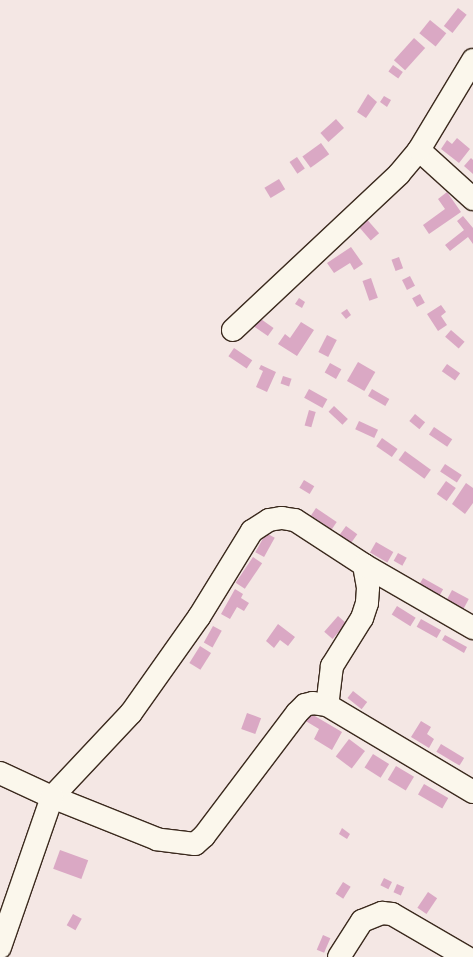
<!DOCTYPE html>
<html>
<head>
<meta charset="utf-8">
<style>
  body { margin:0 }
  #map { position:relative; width:473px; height:957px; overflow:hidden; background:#f4e7e4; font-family:Itim,sans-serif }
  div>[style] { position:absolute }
  .building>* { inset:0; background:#daa8c4; transform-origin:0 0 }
  .roads { filter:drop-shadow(1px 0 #3b2a1e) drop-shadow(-1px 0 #3b2a1e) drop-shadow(0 1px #3b2a1e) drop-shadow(0 -1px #3b2a1e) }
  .minor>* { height:22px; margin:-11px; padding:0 11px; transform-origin:11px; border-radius:11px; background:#fbf7ec }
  span { translate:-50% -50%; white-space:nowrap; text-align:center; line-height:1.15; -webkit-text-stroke:4px #fbf7ec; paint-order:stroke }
</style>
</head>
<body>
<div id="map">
  <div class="building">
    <div style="left:458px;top:8px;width:11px;height:23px;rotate:38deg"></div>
    <div style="left:430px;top:20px;width:21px;height:17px;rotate:39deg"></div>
    <div style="left:414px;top:38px;width:15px;height:30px;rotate:42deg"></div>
    <div style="left:393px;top:65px;width:12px;height:8px;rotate:35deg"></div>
    <div style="clip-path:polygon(368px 94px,377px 102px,366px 118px,357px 112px)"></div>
    <div style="clip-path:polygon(384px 96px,391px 100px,387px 107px,380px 102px)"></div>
    <div style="left:336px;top:119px;width:12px;height:21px;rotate:48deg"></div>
    <div style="clip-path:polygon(457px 138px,470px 149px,459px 163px,441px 149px,447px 140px,452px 144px)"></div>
    <div style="left:321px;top:143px;width:14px;height:23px;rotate:54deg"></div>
    <div style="left:297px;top:157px;width:14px;height:9px;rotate:56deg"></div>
    <div style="clip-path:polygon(471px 158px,473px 160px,473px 174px,464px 166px)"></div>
    <div style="left:279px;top:179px;width:12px;height:17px;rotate:59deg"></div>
    <div style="clip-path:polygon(447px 192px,461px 212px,429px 234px,423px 225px,445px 209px,438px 199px)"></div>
    <div style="left:364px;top:216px;width:23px;height:11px;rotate:49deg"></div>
    <div style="clip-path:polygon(463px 216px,473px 228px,473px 244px,468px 237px,450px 251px,445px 245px,464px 230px,457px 221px)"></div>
    <div style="clip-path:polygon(351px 247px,363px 264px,354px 270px,350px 263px,334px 273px,327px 263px)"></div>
    <div style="left:399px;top:257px;width:12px;height:8px;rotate:70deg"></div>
    <div style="left:410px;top:276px;width:11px;height:9px;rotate:63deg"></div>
    <div style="left:371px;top:278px;width:21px;height:9px;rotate:71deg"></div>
    <div style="left:420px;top:294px;width:10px;height:9px;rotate:61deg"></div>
    <div style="clip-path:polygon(299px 298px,305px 302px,302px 308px,295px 304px)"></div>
    <div style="clip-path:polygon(441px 305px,446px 312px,441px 316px,447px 325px,438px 331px,427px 314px)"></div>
    <div style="clip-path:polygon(347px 309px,351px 315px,346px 319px,341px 313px)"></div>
    <div style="left:258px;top:317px;width:19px;height:10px;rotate:35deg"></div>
    <div style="clip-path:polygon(301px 322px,314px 330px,297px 356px,278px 344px,285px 334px,290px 338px)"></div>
    <div style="left:451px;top:330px;width:18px;height:9px;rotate:41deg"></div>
    <div style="left:327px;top:335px;width:11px;height:19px;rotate:27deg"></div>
    <div style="left:234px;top:348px;width:22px;height:10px;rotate:34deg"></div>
    <div style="left:358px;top:362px;width:20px;height:22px;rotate:30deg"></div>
    <div style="left:330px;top:363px;width:13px;height:11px;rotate:29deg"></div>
    <div style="left:447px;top:364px;width:16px;height:9px;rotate:35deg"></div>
    <div style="clip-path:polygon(261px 365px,276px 372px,267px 392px,256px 387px,263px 371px,259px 369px)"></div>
    <div style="left:283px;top:376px;width:9px;height:8px;rotate:18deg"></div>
    <div style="left:309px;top:389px;width:21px;height:10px;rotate:29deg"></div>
    <div style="left:372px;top:389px;width:20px;height:8px;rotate:30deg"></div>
    <div style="left:334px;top:406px;width:19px;height:8px;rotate:43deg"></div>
    <div style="left:309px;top:410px;width:7px;height:16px;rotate:16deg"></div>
    <div style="left:415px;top:414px;width:13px;height:9px;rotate:39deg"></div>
    <div style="left:359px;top:421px;width:21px;height:9px;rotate:25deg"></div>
    <div style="left:434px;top:427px;width:22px;height:9px;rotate:34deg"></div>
    <div style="left:382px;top:438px;width:19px;height:10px;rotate:35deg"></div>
    <div style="left:405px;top:451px;width:32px;height:11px;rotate:36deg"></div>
    <div style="left:445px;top:464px;width:20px;height:9px;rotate:33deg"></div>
    <div style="left:304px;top:480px;width:12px;height:9px;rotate:31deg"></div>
    <div style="left:446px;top:481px;width:12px;height:16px;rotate:35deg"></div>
    <div style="clip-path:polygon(466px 483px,473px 488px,473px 503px,465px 514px,452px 504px)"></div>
    <div style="left:316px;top:508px;width:25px;height:9px;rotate:34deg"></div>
    <div style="left:346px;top:526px;width:14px;height:12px;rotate:36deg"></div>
    <div style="left:266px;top:533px;width:10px;height:22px;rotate:29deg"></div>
    <div style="left:376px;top:542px;width:20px;height:12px;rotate:30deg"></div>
    <div style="left:398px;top:553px;width:10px;height:9px;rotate:29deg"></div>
    <div style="left:253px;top:557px;width:11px;height:31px;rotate:34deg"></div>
    <div style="left:423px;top:578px;width:23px;height:7px;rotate:29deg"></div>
    <div style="clip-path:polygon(235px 589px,243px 594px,241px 598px,249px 603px,244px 611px,237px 607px,230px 619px,221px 614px)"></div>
    <div style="left:452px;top:590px;width:19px;height:11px;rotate:28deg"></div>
    <div style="left:397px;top:606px;width:22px;height:10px;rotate:32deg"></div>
    <div style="left:338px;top:616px;width:11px;height:21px;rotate:41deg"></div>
    <div style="left:421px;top:619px;width:23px;height:9px;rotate:29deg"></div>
    <div style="clip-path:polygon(278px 624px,295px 637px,288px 646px,280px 640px,274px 648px,266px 641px)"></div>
    <div style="left:213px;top:626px;width:10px;height:19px;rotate:29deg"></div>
    <div style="clip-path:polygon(445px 635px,467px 647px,464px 653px,442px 640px)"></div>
    <div style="left:200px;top:646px;width:13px;height:20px;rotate:32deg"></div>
    <div style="left:353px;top:691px;width:18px;height:9px;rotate:38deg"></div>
    <div style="clip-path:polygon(308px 712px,342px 732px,332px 750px,314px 739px,319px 729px,304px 720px)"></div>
    <div style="left:247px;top:713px;width:15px;height:17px;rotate:20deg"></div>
    <div style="clip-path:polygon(421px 721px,431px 727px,427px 734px,434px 739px,429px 748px,411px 737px)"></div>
    <div style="left:349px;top:739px;width:20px;height:22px;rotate:37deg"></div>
    <div style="left:441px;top:744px;width:27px;height:9px;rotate:31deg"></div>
    <div style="left:373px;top:754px;width:19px;height:16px;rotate:32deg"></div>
    <div style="left:396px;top:766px;width:21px;height:16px;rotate:31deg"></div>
    <div style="left:424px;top:784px;width:28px;height:12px;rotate:30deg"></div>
    <div style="clip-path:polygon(342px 828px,350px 834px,347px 839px,339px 834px)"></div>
    <div style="left:60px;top:850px;width:30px;height:20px;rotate:20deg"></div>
    <div style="left:384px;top:878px;width:9px;height:8px;rotate:27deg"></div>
    <div style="left:343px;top:882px;width:9px;height:14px;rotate:32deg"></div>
    <div style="left:397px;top:884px;width:8px;height:9px;rotate:23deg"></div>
    <div style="left:428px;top:892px;width:11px;height:19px;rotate:34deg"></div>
    <div style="left:73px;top:914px;width:10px;height:13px;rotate:29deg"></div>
    <div style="left:323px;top:935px;width:8px;height:16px;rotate:23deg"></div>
  </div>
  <div class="roads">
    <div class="minor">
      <div style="left:419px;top:150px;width:73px;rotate:42.2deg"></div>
      <div style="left:233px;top:330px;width:228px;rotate:-43.2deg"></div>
      <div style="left:399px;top:174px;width:31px;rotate:-50deg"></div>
      <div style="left:419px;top:150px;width:105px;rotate:-59deg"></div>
      <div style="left:364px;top:565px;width:23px;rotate:80deg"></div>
      <div style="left:368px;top:588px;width:15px;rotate:94deg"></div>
      <div style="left:367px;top:603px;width:16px;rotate:108deg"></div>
      <div style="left:362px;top:618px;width:57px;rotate:122deg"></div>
      <div style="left:332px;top:666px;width:39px;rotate:97deg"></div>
      <div style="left:327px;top:705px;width:170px;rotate:30.8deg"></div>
      <div style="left:327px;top:705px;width:14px;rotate:-172deg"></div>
      <div style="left:313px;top:703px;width:8px;rotate:166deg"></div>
      <div style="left:305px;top:705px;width:11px;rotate:135deg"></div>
      <div style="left:297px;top:713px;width:154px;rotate:127.1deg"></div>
      <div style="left:204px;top:836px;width:12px;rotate:138deg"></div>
      <div style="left:195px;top:844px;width:38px;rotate:-173deg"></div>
      <div style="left:157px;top:839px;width:113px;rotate:-158.2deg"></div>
      <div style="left:52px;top:797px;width:115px;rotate:-46.8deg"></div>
      <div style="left:131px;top:713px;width:118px;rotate:-54.7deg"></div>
      <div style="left:199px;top:617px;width:101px;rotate:-58.4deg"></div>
      <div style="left:252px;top:531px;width:20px;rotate:-33deg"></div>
      <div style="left:269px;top:520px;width:13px;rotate:-9deg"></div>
      <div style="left:282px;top:518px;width:13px;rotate:9deg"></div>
      <div style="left:295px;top:520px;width:82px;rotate:33.1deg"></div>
      <div style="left:364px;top:565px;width:126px;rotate:30deg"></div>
      <div style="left:0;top:773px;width:57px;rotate:24.8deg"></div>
      <div style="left:52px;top:797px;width:159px;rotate:109.1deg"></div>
      <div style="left:339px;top:957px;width:43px;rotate:-57.4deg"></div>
      <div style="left:362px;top:921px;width:22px;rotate:-22deg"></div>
      <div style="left:382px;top:913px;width:10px;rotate:6deg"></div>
      <div style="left:392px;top:914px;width:86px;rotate:30.2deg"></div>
    </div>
  </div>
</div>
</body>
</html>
